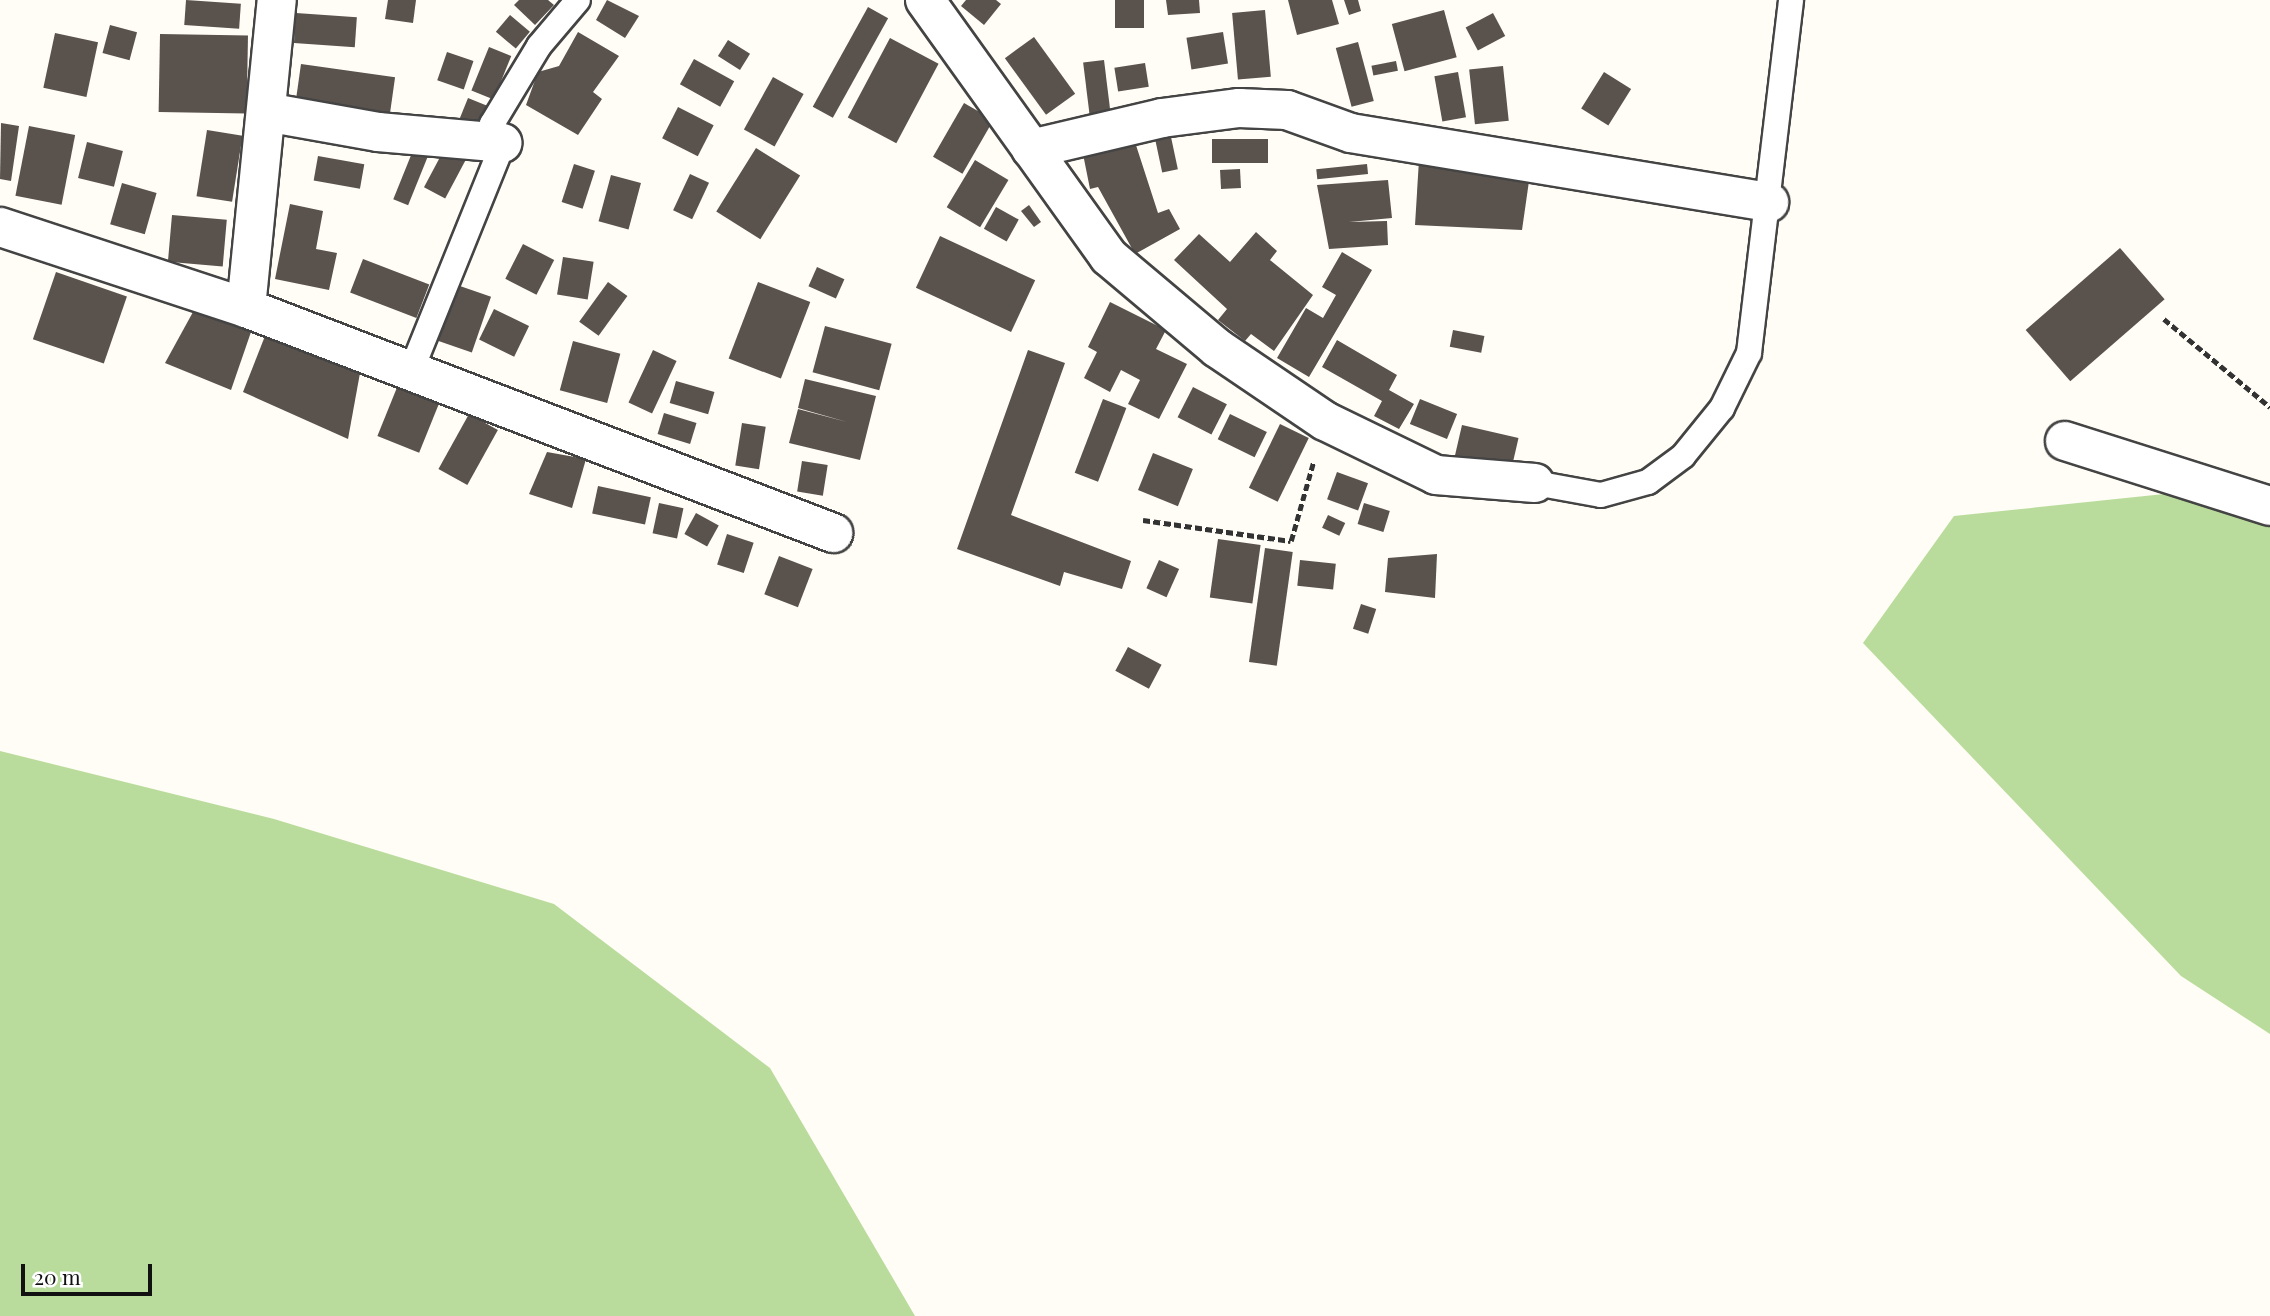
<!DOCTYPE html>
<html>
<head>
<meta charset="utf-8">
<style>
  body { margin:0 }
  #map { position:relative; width:2270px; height:1316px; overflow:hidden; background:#fffdf5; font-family:"Playfair Display",serif }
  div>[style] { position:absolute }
  .forest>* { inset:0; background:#b9dc9c }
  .building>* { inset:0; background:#5a524d; transform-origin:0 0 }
  .path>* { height:4.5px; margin-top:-2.25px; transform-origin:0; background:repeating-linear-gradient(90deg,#333 0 7px,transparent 0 10.5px) }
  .roads { filter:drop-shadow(2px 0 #444) drop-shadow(-2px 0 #444) drop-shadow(0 2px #444) drop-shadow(0 -2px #444) }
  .lane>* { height:24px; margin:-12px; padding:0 12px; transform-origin:12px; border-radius:12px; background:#fff }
  .street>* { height:38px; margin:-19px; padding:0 19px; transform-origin:19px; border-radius:19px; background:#fff }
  span { translate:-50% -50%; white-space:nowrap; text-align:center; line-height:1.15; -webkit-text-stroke:7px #fff; paint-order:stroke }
  .scale { position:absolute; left:21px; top:1264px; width:131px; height:32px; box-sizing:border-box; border:4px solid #111; border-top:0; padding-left:9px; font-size:21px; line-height:24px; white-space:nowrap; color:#111; -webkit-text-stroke:5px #fff; paint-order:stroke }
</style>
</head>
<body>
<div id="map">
  <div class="forest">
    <div style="clip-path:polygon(2270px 483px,2270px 1034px,2181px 976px,1863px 643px,1954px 516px)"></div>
    <div style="clip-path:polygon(0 751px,274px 819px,554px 904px,770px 1068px,915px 1316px,0 1316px)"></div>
  </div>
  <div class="building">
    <div style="left:186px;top:0;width:55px;height:25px;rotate:4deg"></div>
    <div style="clip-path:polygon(388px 0,416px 0,413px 23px,385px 19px)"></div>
    <div style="clip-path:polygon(519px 0,548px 0,554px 5px,535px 25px,514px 5px)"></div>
    <div style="clip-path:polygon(607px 0,639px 16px,625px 38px,596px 20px)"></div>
    <div style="clip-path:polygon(966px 0,996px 0,1001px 4px,984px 25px,961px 6px)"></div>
    <div style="left:1115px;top:0;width:29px;height:28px"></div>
    <div style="clip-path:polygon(1166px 0,1199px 0,1200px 13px,1168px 15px)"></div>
    <div style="clip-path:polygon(1288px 0,1332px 0,1339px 24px,1297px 35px)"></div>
    <div style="clip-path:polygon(1344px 0,1358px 0,1361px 11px,1349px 15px)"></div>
    <div style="left:868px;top:7px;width:23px;height:114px;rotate:29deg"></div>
    <div style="left:1265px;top:10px;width:67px;height:33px;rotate:85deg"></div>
    <div style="left:1444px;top:10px;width:49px;height:54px;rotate:75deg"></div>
    <div style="left:296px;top:13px;width:61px;height:30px;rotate:4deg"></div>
    <div style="left:1493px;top:13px;width:26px;height:31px;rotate:62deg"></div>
    <div style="left:510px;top:15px;width:26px;height:22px;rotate:40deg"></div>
    <div style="left:110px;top:25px;width:28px;height:29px;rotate:15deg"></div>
    <div style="clip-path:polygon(578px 32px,619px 56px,593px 92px,602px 99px,578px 135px,526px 105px,538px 72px,559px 66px)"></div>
    <div style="left:1223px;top:32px;width:32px;height:37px;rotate:81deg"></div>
    <div style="left:55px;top:33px;width:44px;height:56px;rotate:12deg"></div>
    <div style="left:160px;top:34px;width:88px;height:78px;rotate:1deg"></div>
    <div style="left:1034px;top:37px;width:70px;height:36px;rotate:54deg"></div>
    <div style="left:890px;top:38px;width:55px;height:90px;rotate:28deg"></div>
    <div style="left:728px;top:40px;width:26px;height:19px;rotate:32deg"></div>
    <div style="left:1358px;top:42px;width:61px;height:23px;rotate:75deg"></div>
    <div style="left:489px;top:47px;width:24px;height:47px;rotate:22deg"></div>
    <div style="left:447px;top:52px;width:28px;height:30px;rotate:19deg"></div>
    <div style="left:694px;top:59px;width:46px;height:29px;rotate:29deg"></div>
    <div style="left:1104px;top:60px;width:54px;height:21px;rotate:83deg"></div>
    <div style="left:1396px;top:61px;width:10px;height:25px;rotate:79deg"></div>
    <div style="left:1145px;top:63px;width:24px;height:31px;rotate:81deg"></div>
    <div style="left:301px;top:64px;width:95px;height:40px;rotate:8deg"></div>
    <div style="left:1503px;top:66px;width:55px;height:34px;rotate:84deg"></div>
    <div style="left:1458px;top:72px;width:46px;height:24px;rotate:80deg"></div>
    <div style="left:1604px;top:72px;width:32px;height:43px;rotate:32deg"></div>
    <div style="left:773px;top:77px;width:35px;height:60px;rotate:29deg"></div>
    <div style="left:468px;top:98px;width:24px;height:28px;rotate:22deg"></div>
    <div style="left:964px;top:103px;width:34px;height:62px;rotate:30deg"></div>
    <div style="left:678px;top:107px;width:40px;height:35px;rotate:27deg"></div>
    <div style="clip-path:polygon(1px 123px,19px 126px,11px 181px,0 179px)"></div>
    <div style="left:29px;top:126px;width:47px;height:71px;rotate:11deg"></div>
    <div style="left:207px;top:130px;width:36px;height:67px;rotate:9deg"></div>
    <div style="left:1171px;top:137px;width:33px;height:16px;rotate:78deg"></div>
    <div style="left:418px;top:138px;width:16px;height:66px;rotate:22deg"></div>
    <div style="clip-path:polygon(1134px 139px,1158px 213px,1169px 209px,1180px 229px,1135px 254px,1098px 187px,1090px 189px,1082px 149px)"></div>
    <div style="left:1268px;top:139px;width:24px;height:56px;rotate:90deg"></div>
    <div style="left:87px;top:142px;width:37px;height:37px;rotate:14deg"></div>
    <div style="left:447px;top:144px;width:24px;height:49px;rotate:28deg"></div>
    <div style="left:756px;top:148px;width:52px;height:75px;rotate:32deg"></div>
    <div style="left:318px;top:156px;width:47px;height:25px;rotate:10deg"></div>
    <div style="left:975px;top:160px;width:39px;height:55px;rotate:31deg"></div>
    <div style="clip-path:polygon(1419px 160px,1529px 181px,1522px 230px,1415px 225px)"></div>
    <div style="left:574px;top:164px;width:22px;height:40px;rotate:18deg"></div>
    <div style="left:1367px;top:164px;width:10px;height:51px;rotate:84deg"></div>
    <div style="left:1240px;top:169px;width:19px;height:20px;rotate:87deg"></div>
    <div style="left:690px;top:174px;width:21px;height:40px;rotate:25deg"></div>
    <div style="left:611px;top:175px;width:31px;height:48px;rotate:15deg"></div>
    <div style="clip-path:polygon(1388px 180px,1392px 218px,1349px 222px,1387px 221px,1388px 245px,1329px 249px,1317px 185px)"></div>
    <div style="left:122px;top:183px;width:36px;height:43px;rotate:16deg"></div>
    <div style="clip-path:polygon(290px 204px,323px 211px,316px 249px,337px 253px,329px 290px,275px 279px)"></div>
    <div style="clip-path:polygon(1029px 205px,1041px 222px,1034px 227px,1021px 211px)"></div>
    <div style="left:996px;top:207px;width:26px;height:25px;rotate:29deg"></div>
    <div style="left:172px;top:215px;width:55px;height:47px;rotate:5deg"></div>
    <div style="clip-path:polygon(1256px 232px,1277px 251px,1270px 260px,1313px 295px,1274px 351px,1251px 334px,1245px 341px,1218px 320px,1227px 309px,1174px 260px,1199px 234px,1230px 262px)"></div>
    <div style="left:940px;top:236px;width:105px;height:57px;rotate:25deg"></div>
    <div style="left:523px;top:244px;width:35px;height:39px;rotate:27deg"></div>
    <div style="left:2120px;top:248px;width:68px;height:125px;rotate:49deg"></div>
    <div style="clip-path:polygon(1342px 252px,1372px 270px,1309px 377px,1277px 358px,1306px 308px,1323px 318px,1336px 295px,1322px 287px)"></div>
    <div style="left:563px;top:257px;width:31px;height:38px;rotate:9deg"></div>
    <div style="left:363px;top:259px;width:71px;height:36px;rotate:21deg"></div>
    <div style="left:817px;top:267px;width:30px;height:21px;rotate:24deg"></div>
    <div style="left:56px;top:272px;width:75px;height:71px;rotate:19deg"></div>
    <div style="left:608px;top:282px;width:24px;height:49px;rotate:36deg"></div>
    <div style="left:758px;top:282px;width:56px;height:82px;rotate:21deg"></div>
    <div style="left:457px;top:285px;width:36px;height:59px;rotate:19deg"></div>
    <div style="clip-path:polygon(1110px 302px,1166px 330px,1156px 349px,1187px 364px,1159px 419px,1128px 404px,1140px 380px,1121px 370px,1110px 392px,1084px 378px,1097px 352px,1088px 347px)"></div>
    <div style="left:494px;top:309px;width:39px;height:34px;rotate:26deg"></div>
    <div style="clip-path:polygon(193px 312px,251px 332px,231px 390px,165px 363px)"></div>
    <div style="left:825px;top:326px;width:69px;height:48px;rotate:15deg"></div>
    <div style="left:1453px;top:330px;width:32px;height:17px;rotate:11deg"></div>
    <div style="clip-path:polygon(265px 336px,360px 373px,348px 439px,243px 392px)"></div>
    <div style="clip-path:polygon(1337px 340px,1397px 375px,1389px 390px,1414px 404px,1399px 429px,1374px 416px,1382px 401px,1322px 367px)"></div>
    <div style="left:573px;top:341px;width:49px;height:51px;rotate:15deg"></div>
    <div style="left:653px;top:350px;width:26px;height:58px;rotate:25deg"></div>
    <div style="clip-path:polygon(1028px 350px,1065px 363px,1011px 515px,1131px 561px,1122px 589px,1064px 572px,1060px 586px,957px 549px)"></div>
    <div style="clip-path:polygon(805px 379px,876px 396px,860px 460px,789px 443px,798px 409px,847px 422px,798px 408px)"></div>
    <div style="left:676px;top:381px;width:40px;height:23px;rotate:16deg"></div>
    <div style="left:398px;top:385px;width:45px;height:55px;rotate:22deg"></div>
    <div style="left:1193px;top:387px;width:38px;height:34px;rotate:27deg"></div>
    <div style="left:1103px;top:399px;width:25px;height:79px;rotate:21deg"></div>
    <div style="left:1420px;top:399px;width:40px;height:27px;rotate:22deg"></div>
    <div style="left:664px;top:413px;width:34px;height:22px;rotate:17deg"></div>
    <div style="left:469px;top:414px;width:33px;height:63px;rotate:29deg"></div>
    <div style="left:1230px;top:414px;width:41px;height:28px;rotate:26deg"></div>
    <div style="left:742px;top:423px;width:24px;height:43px;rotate:9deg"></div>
    <div style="left:1280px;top:424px;width:32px;height:71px;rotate:26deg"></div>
    <div style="left:1462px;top:425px;width:58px;height:32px;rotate:13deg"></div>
    <div style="clip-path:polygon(547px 452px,586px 459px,572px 508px,529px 494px)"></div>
    <div style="left:1153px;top:453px;width:43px;height:40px;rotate:22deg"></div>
    <div style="left:802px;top:461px;width:26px;height:31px;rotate:9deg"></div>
    <div style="left:1337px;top:472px;width:33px;height:29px;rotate:20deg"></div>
    <div style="left:598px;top:486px;width:54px;height:28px;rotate:12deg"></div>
    <div style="left:659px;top:503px;width:25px;height:31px;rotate:12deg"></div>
    <div style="left:1364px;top:503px;width:27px;height:22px;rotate:17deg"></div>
    <div style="left:696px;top:513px;width:26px;height:24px;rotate:29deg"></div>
    <div style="left:1328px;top:515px;width:19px;height:14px;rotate:25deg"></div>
    <div style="left:727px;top:534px;width:28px;height:32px;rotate:18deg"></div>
    <div style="left:1218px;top:539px;width:43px;height:59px;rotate:8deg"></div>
    <div style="left:1265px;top:548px;width:28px;height:115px;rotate:8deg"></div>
    <div style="clip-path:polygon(1437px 554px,1435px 598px,1385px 592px,1388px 558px)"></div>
    <div style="left:779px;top:556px;width:36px;height:41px;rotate:21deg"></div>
    <div style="left:1159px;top:560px;width:22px;height:31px;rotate:24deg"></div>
    <div style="left:1300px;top:560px;width:36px;height:26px;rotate:6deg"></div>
    <div style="left:1361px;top:604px;width:16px;height:26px;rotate:18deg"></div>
    <div style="left:1128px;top:647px;width:38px;height:27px;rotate:28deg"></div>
  </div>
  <div class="path">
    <div style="left:2164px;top:319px;width:138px;rotate:39.7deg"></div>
    <div style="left:1143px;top:520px;width:149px;rotate:8.1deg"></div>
    <div style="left:1291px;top:541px;width:81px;rotate:-74.2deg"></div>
  </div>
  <div class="roads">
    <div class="lane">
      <div style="left:411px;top:371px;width:246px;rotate:-68deg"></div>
      <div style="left:503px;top:143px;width:22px;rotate:-120deg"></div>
      <div style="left:492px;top:124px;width:91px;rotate:-58.9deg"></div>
      <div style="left:539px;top:46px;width:60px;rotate:-49.7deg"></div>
      <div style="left:1535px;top:483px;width:67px;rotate:10.3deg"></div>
      <div style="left:1601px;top:495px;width:49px;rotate:-15.5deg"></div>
      <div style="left:1648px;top:482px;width:44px;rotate:-36.6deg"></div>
      <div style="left:1683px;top:456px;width:62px;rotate:-50.9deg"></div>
      <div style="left:1722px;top:408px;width:61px;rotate:-63.9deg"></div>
      <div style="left:1749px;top:353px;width:355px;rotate:-83.2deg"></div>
    </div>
    <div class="street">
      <div style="left:925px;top:0;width:316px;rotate:54.4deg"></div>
      <div style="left:1109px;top:257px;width:141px;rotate:40.1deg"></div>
      <div style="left:1217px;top:348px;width:130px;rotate:34.1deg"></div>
      <div style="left:1325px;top:421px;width:123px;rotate:25.9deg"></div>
      <div style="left:1436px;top:475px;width:99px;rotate:4.6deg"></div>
      <div style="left:266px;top:112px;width:114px;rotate:10.1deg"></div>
      <div style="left:378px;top:132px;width:125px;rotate:5deg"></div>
      <div style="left:1031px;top:149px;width:135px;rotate:-13.3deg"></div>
      <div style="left:1162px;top:118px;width:78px;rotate:-7.4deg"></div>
      <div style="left:1239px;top:108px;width:48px;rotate:2.4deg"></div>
      <div style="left:1287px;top:110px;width:68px;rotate:19.8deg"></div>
      <div style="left:1351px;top:133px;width:424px;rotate:9.4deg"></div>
      <div style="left:0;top:227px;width:259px;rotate:18.2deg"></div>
      <div style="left:246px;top:308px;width:629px;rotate:20.97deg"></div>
      <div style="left:246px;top:308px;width:310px;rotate:-84.3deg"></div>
      <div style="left:2065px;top:441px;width:215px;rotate:17.6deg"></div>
    </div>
  </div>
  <div class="scale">20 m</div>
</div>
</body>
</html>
